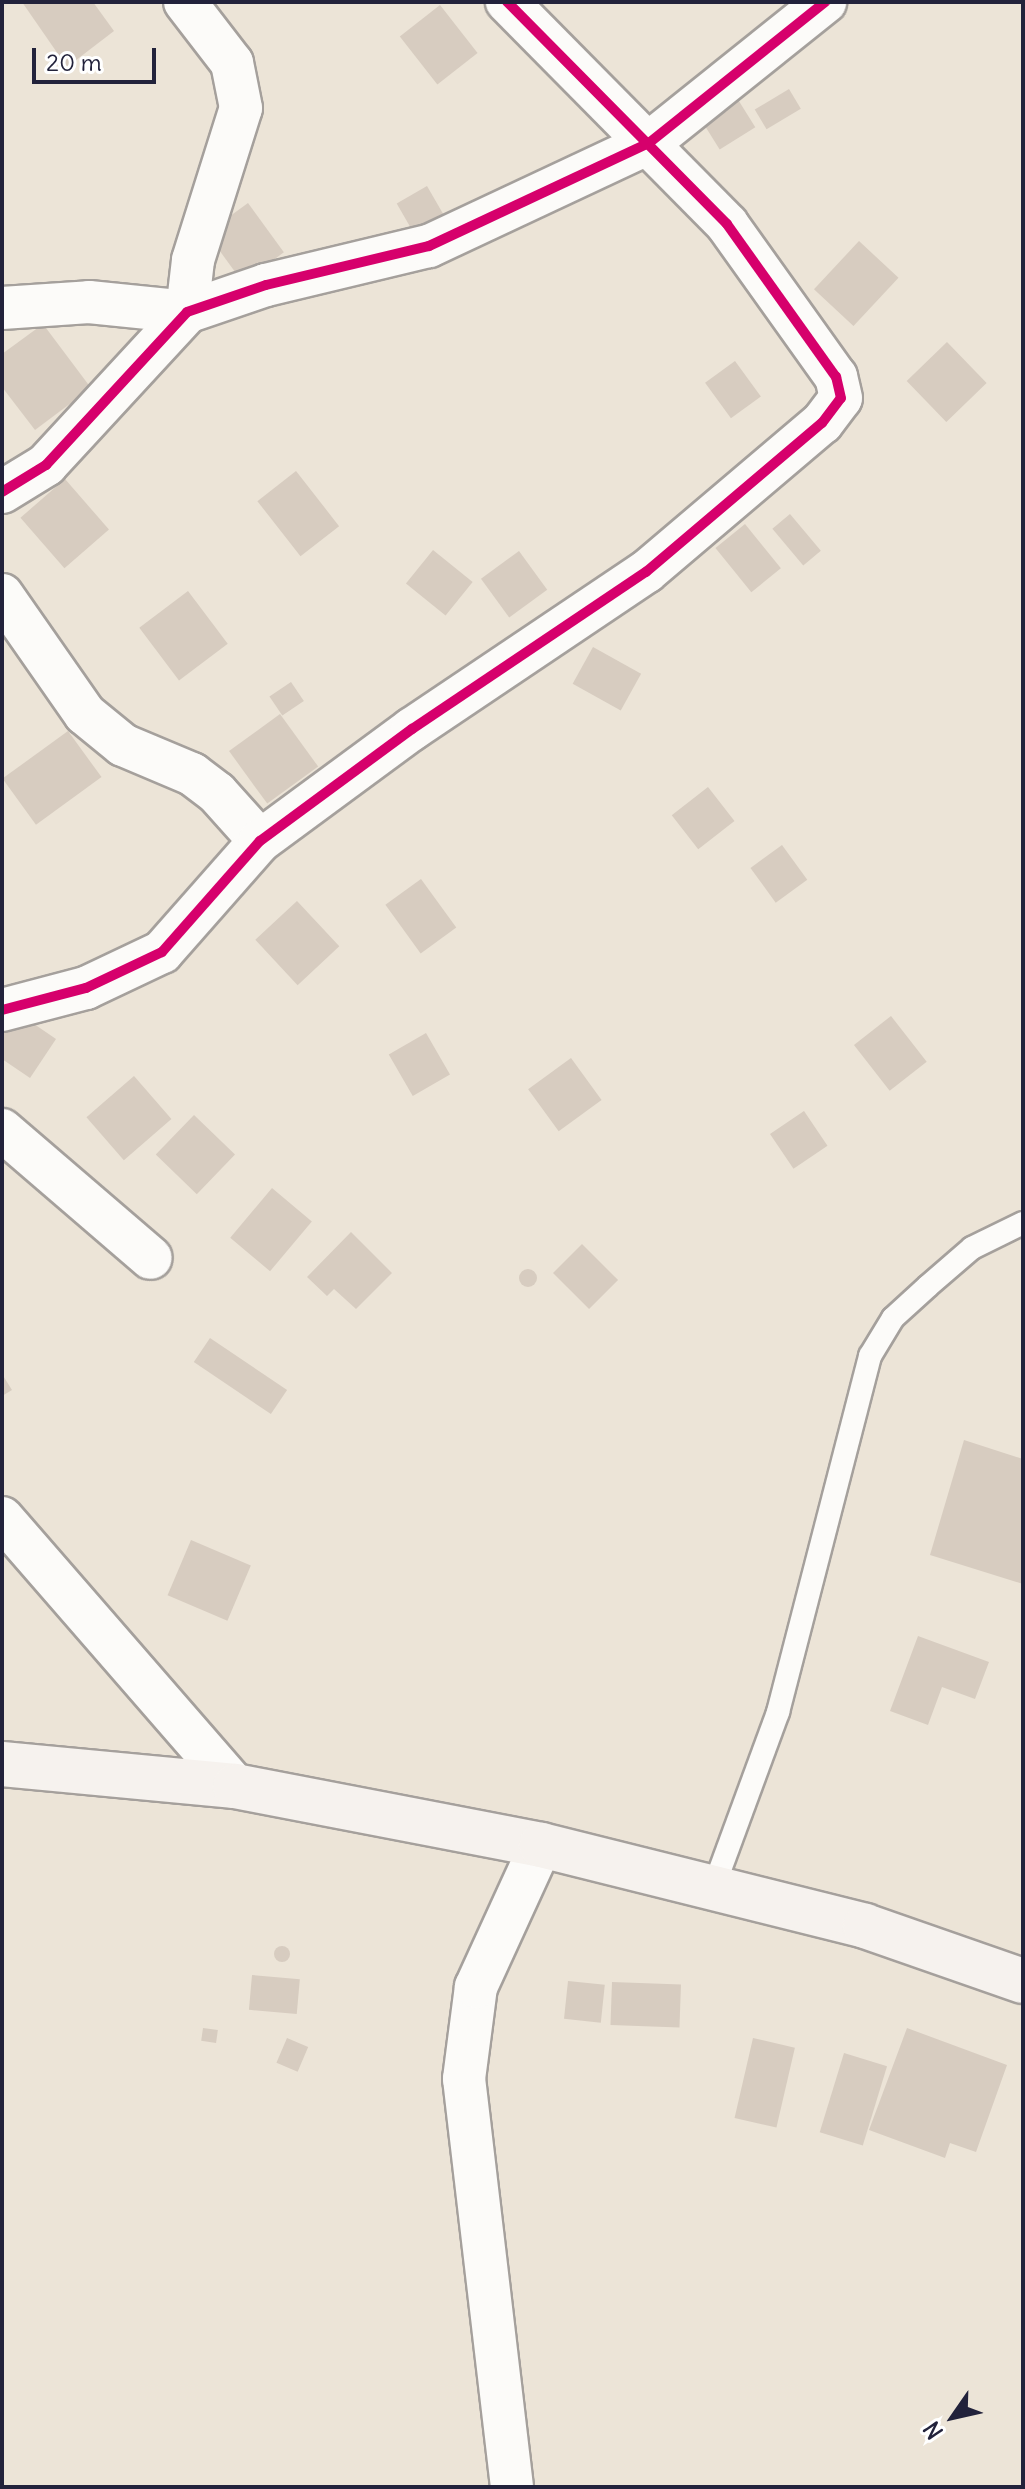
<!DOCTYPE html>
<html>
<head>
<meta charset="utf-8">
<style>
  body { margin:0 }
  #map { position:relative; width:1025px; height:2489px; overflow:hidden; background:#ece4d7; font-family:Delius,sans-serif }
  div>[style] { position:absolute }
  .building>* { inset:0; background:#d7ccc0; transform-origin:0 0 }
  .round { border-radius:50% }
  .roads { filter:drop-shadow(2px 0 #a5a09c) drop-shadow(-2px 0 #a5a09c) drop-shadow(0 2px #a5a09c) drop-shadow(0 -2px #a5a09c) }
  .service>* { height:22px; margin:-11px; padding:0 11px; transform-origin:11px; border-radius:11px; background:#fcfbf9 }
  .minor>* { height:42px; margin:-21px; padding:0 21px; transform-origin:21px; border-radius:21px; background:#fcfbf9 }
  .secondary>* { height:44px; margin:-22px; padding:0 22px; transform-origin:22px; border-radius:22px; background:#f6f2ee }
  .cycleway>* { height:10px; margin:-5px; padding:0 5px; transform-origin:5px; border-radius:5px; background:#d6006c }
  span { translate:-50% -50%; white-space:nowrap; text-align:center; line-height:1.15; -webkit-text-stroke:6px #fff; paint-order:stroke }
  .frame { position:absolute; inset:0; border:4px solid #22223b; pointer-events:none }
  .north { position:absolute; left:913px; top:2377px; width:80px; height:80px; -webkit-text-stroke:6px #fff; paint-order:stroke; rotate:236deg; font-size:22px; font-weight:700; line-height:32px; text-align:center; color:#22223b }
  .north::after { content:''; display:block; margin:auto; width:28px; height:36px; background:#22223b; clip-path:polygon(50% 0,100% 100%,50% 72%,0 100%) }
  .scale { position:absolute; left:32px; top:48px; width:124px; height:36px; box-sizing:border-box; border:4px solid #22223b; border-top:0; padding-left:10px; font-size:24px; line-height:28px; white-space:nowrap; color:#22223b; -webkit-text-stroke:6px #fff; paint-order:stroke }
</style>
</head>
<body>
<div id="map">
  <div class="building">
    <div style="clip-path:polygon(22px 2px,93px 2px,114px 31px,67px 67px)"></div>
    <div style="left:440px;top:5px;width:61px;height:51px;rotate:52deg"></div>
    <div style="left:789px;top:89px;width:23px;height:40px;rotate:59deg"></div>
    <div style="left:732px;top:90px;width:44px;height:42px;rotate:58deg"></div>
    <div style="left:427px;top:186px;width:50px;height:35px;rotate:60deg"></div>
    <div style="left:248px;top:203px;width:61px;height:51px;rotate:54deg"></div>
    <div style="left:859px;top:241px;width:54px;height:66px;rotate:43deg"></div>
    <div style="clip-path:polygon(43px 324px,91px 388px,35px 430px,2px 387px,2px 354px)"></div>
    <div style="left:947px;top:342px;width:57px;height:56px;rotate:46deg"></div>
    <div style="left:735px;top:361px;width:44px;height:37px;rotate:54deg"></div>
    <div style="left:296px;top:471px;width:70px;height:49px;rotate:52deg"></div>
    <div style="left:65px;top:479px;width:67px;height:59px;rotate:49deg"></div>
    <div style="left:790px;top:514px;width:48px;height:23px;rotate:50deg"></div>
    <div style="left:745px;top:524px;width:57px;height:38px;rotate:51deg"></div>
    <div style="left:433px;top:550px;width:51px;height:43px;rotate:39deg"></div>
    <div style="left:519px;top:551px;width:48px;height:47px;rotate:54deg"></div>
    <div style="left:188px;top:591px;width:66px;height:61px;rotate:53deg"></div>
    <div style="left:593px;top:647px;width:55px;height:42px;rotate:29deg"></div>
    <div style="left:291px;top:682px;width:23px;height:26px;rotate:56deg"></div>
    <div style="left:280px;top:714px;width:65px;height:63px;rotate:54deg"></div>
    <div style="left:68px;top:731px;width:57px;height:81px;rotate:54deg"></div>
    <div style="left:708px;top:787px;width:43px;height:46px;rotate:52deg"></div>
    <div style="left:782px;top:845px;width:43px;height:39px;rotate:54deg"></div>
    <div style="left:421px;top:879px;width:60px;height:44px;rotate:54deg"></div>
    <div style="left:297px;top:901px;width:62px;height:57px;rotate:47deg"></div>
    <div style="clip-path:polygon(18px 1013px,56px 1039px,30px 1078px,2px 1059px,2px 1036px)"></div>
    <div style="left:891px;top:1016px;width:58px;height:47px;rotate:52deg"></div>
    <div style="left:426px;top:1033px;width:48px;height:43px;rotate:60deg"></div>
    <div style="left:571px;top:1058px;width:52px;height:53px;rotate:54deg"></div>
    <div style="left:134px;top:1076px;width:57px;height:63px;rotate:49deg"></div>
    <div style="left:804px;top:1111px;width:42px;height:41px;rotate:56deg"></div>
    <div style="left:194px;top:1115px;width:57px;height:55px;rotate:44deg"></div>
    <div style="left:272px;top:1188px;width:52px;height:65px;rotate:40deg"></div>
    <div style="clip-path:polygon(351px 1232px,392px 1273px,356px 1309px,334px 1289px,327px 1296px,307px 1277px)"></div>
    <div style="left:582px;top:1244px;width:51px;height:41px;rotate:45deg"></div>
    <div class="round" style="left:519px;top:1269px;width:18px;height:18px"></div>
    <div style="left:210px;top:1338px;width:93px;height:29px;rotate:34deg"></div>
    <div style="clip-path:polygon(2px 1374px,12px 1390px,2px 1396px)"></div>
    <div style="clip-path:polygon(964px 1440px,1023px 1459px,1023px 1584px,930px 1555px)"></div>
    <div style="left:191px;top:1540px;width:65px;height:60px;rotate:23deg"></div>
    <div style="clip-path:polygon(918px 1636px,989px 1662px,975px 1699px,942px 1687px,928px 1725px,890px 1711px)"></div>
    <div class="round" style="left:274px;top:1946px;width:16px;height:16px"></div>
    <div style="left:252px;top:1975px;width:48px;height:35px;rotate:5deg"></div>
    <div style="left:568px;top:1981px;width:37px;height:38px;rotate:6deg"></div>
    <div style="left:612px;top:1982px;width:69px;height:43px;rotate:2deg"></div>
    <div style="left:203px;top:2028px;width:15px;height:13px;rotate:8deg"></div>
    <div style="clip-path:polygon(907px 2028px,1007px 2065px,976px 2152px,950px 2143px,945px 2158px,869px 2130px)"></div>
    <div style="left:287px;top:2038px;width:23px;height:27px;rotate:23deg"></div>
    <div style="left:753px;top:2038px;width:43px;height:82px;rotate:13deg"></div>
    <div style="left:844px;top:2053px;width:45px;height:83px;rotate:17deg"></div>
  </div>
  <div class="roads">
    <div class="service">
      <div style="left:713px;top:1889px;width:189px;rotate:-69.8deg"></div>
      <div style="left:778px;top:1712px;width:368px;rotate:-75.5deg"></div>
      <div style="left:870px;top:1356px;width:44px;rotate:-58.8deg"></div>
      <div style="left:893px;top:1318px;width:47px;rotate:-42.4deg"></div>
      <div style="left:928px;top:1286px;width:58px;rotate:-40.8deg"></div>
      <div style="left:972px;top:1248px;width:57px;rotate:-26.1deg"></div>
    </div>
    <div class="minor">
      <div style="left:2px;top:308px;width:87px;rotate:-3.9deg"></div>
      <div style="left:89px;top:302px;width:99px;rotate:5.8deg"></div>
      <div style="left:187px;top:312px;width:52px;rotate:-83.4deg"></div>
      <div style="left:193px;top:260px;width:159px;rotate:-72.5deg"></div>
      <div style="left:241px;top:108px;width:46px;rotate:-101.3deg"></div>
      <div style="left:232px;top:63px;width:77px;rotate:-127.6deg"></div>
      <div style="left:2px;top:492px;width:52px;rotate:-31.5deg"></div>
      <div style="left:46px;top:465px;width:208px;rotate:-47.3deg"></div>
      <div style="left:187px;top:312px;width:83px;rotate:-18.9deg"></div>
      <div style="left:266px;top:285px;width:168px;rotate:-13.5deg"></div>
      <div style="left:429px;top:246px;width:243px;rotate:-25.1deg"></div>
      <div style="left:649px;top:143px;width:226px;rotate:-38.7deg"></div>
      <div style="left:2px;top:595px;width:145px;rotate:55.1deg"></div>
      <div style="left:85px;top:714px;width:49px;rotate:39.2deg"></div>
      <div style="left:123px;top:745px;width:75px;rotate:22.8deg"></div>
      <div style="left:192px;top:774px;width:31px;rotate:37deg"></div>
      <div style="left:217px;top:793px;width:64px;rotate:48.1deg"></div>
      <div style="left:2px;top:1010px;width:87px;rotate:-14.7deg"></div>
      <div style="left:86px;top:988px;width:84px;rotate:-25.3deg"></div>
      <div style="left:162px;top:952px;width:148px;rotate:-48.6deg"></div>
      <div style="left:260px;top:841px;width:189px;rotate:-36.4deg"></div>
      <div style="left:412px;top:729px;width:282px;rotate:-33.9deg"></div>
      <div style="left:646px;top:572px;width:231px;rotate:-40.3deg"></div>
      <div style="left:822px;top:423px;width:31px;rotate:-53deg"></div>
      <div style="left:841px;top:398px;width:22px;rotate:-103deg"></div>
      <div style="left:836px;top:377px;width:188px;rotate:-125.5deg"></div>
      <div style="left:727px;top:224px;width:313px;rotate:-134.7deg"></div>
      <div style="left:2px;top:1130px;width:196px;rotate:40.7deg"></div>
      <div style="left:2px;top:1518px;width:355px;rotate:49deg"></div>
      <div style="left:512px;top:2487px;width:411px;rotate:-96.7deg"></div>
      <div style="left:464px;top:2079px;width:93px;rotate:-82.6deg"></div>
      <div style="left:476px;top:1987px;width:156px;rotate:-65.4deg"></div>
    </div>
    <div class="secondary">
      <div style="left:2px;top:1764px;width:234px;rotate:5.4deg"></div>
      <div style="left:235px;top:1786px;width:312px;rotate:10.9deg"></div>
      <div style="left:541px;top:1845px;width:334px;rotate:14deg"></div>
      <div style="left:865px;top:1926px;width:167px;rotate:19.2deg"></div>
    </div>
  </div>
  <div class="cycleway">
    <div style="left:2px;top:492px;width:52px;rotate:-31.5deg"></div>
    <div style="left:46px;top:465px;width:208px;rotate:-47.3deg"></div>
    <div style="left:187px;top:312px;width:83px;rotate:-18.9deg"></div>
    <div style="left:266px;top:285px;width:168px;rotate:-13.5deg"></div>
    <div style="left:429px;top:246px;width:243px;rotate:-25.1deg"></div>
    <div style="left:649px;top:143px;width:226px;rotate:-38.7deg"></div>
    <div style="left:2px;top:1010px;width:87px;rotate:-14.7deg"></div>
    <div style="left:86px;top:988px;width:84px;rotate:-25.3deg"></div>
    <div style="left:162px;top:952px;width:148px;rotate:-48.6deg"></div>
    <div style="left:260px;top:841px;width:189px;rotate:-36.4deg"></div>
    <div style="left:412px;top:729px;width:282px;rotate:-33.9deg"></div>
    <div style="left:646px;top:572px;width:231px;rotate:-40.3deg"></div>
    <div style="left:822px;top:423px;width:31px;rotate:-53deg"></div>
    <div style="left:841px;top:398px;width:22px;rotate:-103deg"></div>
    <div style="left:836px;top:377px;width:188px;rotate:-125.5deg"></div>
    <div style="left:727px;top:224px;width:313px;rotate:-134.7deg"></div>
  </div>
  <div class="frame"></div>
  <div class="north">N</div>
  <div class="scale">20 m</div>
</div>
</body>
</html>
